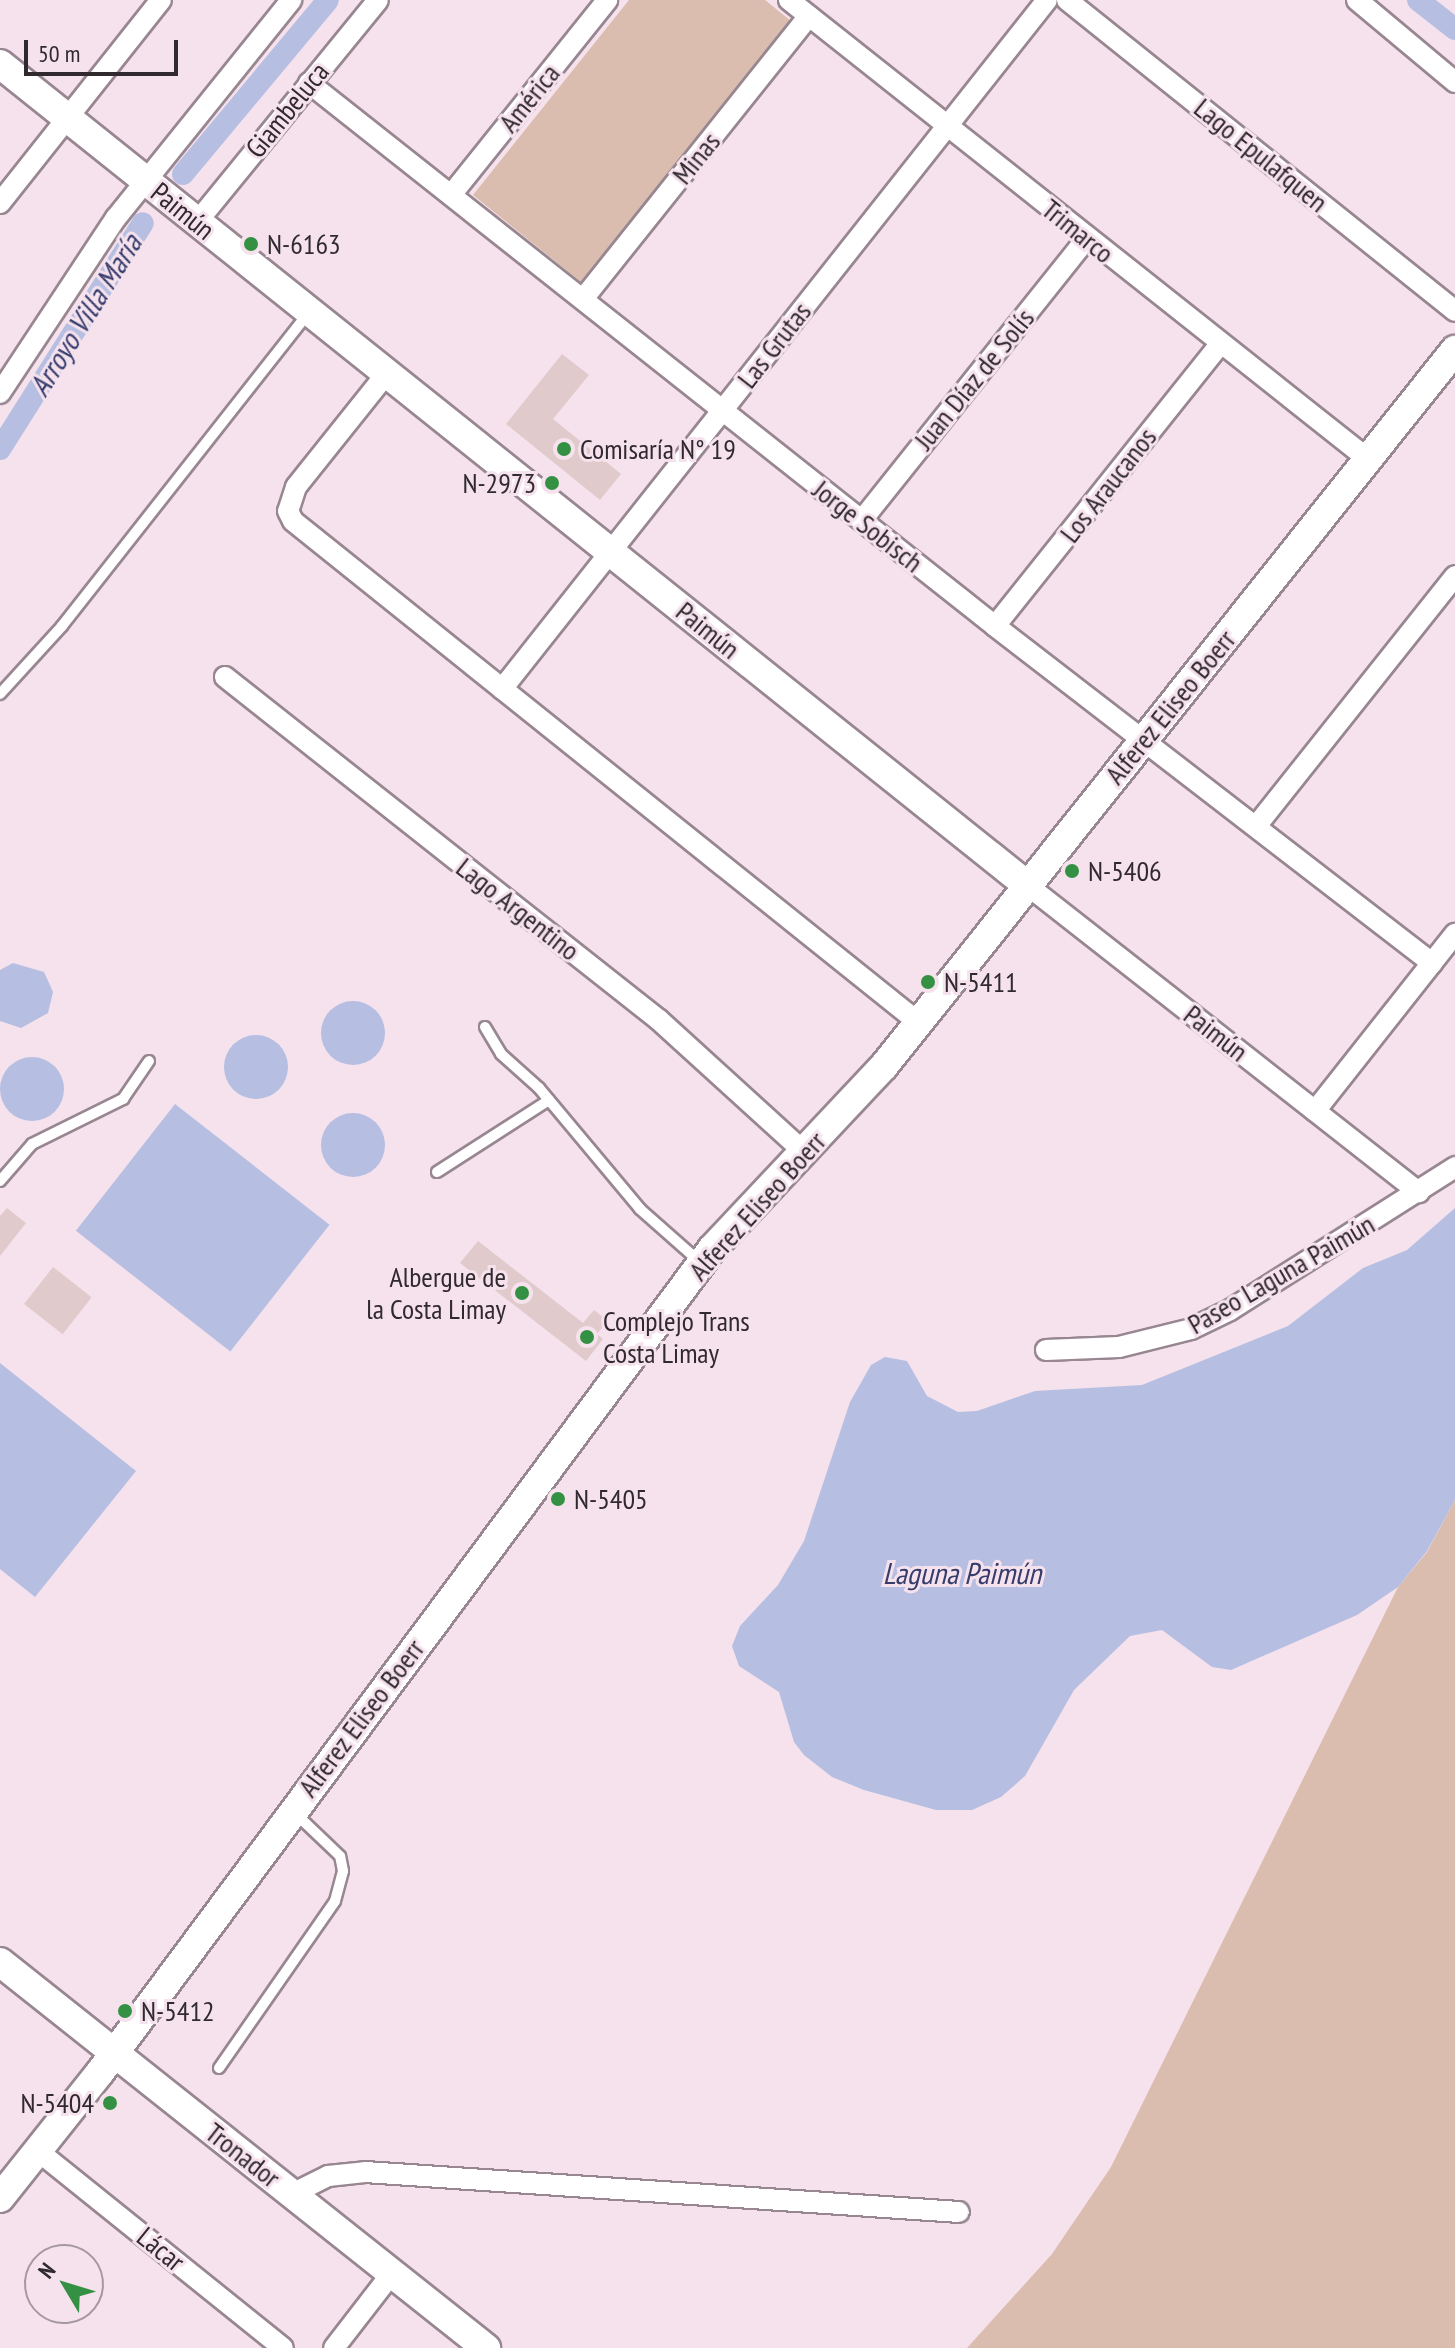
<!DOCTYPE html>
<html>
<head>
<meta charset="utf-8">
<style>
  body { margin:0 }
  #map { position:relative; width:1455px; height:2348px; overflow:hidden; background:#f5e2ed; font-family:"PT Sans Narrow",sans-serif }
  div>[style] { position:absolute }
  .green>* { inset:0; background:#dabdae }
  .water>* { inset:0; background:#b6bee2; transform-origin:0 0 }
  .round { border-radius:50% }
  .canal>* { height:22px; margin:-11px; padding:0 11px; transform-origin:11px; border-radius:11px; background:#b6bee2 }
  .building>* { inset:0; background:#e1cacb; transform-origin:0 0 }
  .roads { filter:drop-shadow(2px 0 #988691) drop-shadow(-2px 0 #988691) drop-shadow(0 2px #988691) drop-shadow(0 -2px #988691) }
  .lane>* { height:10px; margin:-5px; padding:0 5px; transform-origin:5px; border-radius:5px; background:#fff }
  .street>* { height:20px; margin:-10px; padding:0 10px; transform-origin:10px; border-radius:10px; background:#fff }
  .secondary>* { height:28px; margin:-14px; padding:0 14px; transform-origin:14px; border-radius:14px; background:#fff }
  .dots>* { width:22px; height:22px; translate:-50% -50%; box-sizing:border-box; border:4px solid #f5e2ed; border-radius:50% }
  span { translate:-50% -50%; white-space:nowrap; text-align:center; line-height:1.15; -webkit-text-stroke:6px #f5e2ed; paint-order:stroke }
  .street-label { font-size:28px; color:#30292d }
  .poi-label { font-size:28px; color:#30292d }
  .left { translate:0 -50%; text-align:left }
  .right { translate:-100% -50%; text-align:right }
  .water-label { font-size:30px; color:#363d6d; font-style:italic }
  .north { position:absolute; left:24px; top:2244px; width:80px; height:80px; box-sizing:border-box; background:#f5e2ed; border:2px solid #a698a0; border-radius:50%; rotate:308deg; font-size:22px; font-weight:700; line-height:32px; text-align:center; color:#30292d }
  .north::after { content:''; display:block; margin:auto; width:28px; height:36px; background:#349144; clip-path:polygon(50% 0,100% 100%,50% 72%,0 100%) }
  .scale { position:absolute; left:24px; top:40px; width:154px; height:36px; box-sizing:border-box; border:4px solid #30292d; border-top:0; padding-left:10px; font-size:24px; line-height:28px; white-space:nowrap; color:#30292d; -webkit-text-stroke:6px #f5e2ed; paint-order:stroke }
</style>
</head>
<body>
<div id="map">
  <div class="green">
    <div style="clip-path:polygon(629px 0,765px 0,791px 21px,581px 282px,473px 195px)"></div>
    <div style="clip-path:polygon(1455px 1500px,1455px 2348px,967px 2348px,1052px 2254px,1111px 2167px,1398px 1587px,1427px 1552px)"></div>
  </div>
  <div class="water">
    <div style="clip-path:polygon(13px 963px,44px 972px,53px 992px,48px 1013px,21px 1028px,0 1021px,0 970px)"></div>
    <div class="round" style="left:321px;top:1001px;width:64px;height:64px"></div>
    <div class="round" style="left:224px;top:1035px;width:64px;height:64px"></div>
    <div class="round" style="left:0;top:1057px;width:64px;height:64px"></div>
    <div style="left:175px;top:1104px;width:196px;height:161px;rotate:38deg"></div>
    <div class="round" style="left:321px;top:1113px;width:64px;height:64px"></div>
    <div style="clip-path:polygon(1455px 1208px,1455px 1500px,1427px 1551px,1398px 1587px,1357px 1615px,1231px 1670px,1212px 1667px,1162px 1630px,1130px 1636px,1074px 1690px,1025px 1776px,1001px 1797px,972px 1810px,936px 1810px,864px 1790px,832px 1777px,804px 1755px,794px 1742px,779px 1692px,739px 1666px,732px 1646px,740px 1626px,778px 1585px,804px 1541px,850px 1402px,871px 1365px,885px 1357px,907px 1361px,927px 1396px,958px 1412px,977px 1411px,1035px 1391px,1142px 1385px,1288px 1326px,1363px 1268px,1407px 1250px)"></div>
    <div style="clip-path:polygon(0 1363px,136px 1471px,35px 1597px,0 1569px)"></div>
  </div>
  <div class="canal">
    <div style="left:1418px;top:0;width:47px;rotate:38.1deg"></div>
    <div style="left:183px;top:174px;width:226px;rotate:-50.2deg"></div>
    <div style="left:0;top:449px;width:267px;rotate:-57.7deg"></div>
  </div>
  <div class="building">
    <div style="clip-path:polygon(562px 354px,589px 375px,553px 419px,621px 474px,600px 500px,506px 424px)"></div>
    <div style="clip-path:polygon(7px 1208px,26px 1223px,0 1256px,0 1216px)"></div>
    <div style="clip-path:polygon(478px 1241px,583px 1323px,594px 1310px,608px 1321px,597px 1334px,603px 1339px,586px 1361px,460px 1263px)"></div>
    <div style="left:53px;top:1267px;width:49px;height:47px;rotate:38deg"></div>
  </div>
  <div class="roads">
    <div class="lane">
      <div style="left:0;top:694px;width:92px;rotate:-47.6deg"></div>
      <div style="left:62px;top:626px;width:398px;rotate:-51.8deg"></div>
      <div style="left:485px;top:1027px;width:31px;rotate:59deg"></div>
      <div style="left:501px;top:1054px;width:51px;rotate:41.8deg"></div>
      <div style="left:539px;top:1088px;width:158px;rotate:50.1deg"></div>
      <div style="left:640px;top:1209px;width:80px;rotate:41.5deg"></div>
      <div style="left:437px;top:1172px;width:133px;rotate:-32.7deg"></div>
      <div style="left:0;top:1181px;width:49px;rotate:-49.1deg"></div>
      <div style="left:32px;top:1144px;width:102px;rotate:-26.3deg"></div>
      <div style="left:123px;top:1099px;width:46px;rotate:-55.6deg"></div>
      <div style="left:219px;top:2068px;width:203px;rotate:-55.2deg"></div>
      <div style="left:335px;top:1901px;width:31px;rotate:-75deg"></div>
      <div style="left:343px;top:1871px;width:15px;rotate:-101deg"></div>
      <div style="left:340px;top:1856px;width:64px;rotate:-136.3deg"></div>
    </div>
    <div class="street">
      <div style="left:789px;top:0;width:739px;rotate:38.41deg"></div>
      <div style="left:1067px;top:0;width:497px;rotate:38.7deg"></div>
      <div style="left:1357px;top:0;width:128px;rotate:39.9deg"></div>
      <div style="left:309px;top:83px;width:875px;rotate:38.36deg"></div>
      <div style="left:995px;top:626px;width:552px;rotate:37.64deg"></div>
      <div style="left:451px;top:195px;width:250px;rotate:-51.3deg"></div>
      <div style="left:0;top:203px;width:259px;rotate:-51.6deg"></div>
      <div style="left:197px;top:222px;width:286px;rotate:-50.8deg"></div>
      <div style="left:583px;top:299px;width:362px;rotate:-51.4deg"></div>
      <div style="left:387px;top:373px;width:146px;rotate:128.6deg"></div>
      <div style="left:296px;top:487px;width:25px;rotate:108deg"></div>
      <div style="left:288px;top:511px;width:11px;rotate:63deg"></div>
      <div style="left:293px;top:521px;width:801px;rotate:38.72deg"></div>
      <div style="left:0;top:393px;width:210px;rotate:-56.5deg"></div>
      <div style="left:116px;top:218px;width:280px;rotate:-51.2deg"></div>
      <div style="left:862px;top:520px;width:361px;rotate:-51.4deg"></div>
      <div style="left:995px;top:626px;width:361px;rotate:-51.4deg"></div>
      <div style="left:225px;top:677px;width:553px;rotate:38.32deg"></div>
      <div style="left:659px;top:1020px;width:196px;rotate:42.3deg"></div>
      <div style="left:502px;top:689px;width:878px;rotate:-51.66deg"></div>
      <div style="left:1257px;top:825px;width:318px;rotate:-51.5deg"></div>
      <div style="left:1027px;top:885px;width:498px;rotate:38.1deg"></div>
      <div style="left:1315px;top:1111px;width:226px;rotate:-51.7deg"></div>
      <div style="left:1046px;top:1350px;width:73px;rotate:-2.4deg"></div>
      <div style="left:1119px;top:1347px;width:74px;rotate:-14deg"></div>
      <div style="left:1191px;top:1329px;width:43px;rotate:-26deg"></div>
      <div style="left:1230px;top:1310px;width:267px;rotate:-32.4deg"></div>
      <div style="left:38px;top:2151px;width:314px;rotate:38.8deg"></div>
      <div style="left:292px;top:2194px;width:40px;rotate:-26.6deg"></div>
      <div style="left:328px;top:2176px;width:37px;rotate:-6deg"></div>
      <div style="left:365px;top:2172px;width:595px;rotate:3.85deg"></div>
      <div style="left:334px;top:2348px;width:95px;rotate:-52.3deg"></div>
    </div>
    <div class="secondary">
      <div style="left:0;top:64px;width:1315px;rotate:38.64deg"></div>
      <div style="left:0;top:1962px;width:621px;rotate:38.46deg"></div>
      <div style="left:0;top:2198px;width:162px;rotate:-51.5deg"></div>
      <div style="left:101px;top:2071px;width:1024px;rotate:-53.38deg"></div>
      <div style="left:712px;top:1249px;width:251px;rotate:-46.8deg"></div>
      <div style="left:884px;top:1066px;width:916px;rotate:-51.43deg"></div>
    </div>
  </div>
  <div class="dots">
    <div style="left:251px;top:244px;background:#349144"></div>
    <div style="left:564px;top:449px;background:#349144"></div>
    <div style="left:552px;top:483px;background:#349144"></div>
    <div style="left:1072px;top:871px;background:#349144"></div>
    <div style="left:928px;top:982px;background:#349144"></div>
    <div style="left:522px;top:1293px;background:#349144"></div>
    <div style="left:587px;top:1337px;background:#349144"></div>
    <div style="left:558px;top:1499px;background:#349144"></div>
    <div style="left:125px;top:2011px;background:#349144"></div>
    <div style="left:110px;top:2103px;background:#349144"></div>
  </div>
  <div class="street-label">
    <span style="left:529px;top:98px;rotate:-51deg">América</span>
    <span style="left:287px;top:110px;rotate:-51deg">Giambeluca</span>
    <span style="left:1261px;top:155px;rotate:39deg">Lago Epulafquen</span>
    <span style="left:696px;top:158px;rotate:-51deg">Minas</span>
    <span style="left:183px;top:211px;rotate:39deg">Paimún</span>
    <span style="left:1078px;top:231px;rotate:39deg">Trimarco</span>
    <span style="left:774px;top:345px;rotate:-52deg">Las Grutas</span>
    <span style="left:974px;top:379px;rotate:-51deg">Juan Díaz de Solís</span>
    <span style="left:1108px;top:485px;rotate:-52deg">Los Araucanos</span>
    <span style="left:868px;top:526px;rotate:38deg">Jorge Sobisch</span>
    <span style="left:708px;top:630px;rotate:39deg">Paimún</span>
    <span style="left:1170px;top:707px;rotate:-51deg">Alferez Eliseo Boerr</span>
    <span style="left:518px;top:909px;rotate:38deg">Lago Argentino</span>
    <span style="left:1216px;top:1033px;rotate:38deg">Paimún</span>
    <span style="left:757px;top:1206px;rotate:-48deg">Alferez Eliseo Boerr</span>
    <span style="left:1281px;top:1274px;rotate:-30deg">Paseo Laguna Paimún</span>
    <span style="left:361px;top:1718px;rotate:-53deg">Alferez Eliseo Boerr</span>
    <span style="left:243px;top:2155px;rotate:38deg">Tronador</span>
    <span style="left:161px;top:2249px;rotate:39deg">Lácar</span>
  </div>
  <div class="poi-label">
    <span class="left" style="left:267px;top:244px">N-6163</span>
    <span class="left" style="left:580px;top:449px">Comisaría N° 19</span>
    <span class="right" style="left:536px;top:483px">N-2973</span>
    <span class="left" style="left:1088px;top:871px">N-5406</span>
    <span class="left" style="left:944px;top:982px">N-5411</span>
    <span class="right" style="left:506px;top:1293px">Albergue de<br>la Costa Limay</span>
    <span class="left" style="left:603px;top:1337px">Complejo Trans<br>Costa Limay</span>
    <span class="left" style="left:574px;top:1499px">N-5405</span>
    <span class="left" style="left:141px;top:2011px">N-5412</span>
    <span class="right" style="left:94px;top:2103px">N-5404</span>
  </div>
  <div class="water-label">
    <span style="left:85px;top:315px;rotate:-58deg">Arroyo Villa María</span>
    <span style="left:962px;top:1573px">Laguna Paimún</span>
  </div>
  <div class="north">N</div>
  <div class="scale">50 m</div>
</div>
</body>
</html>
